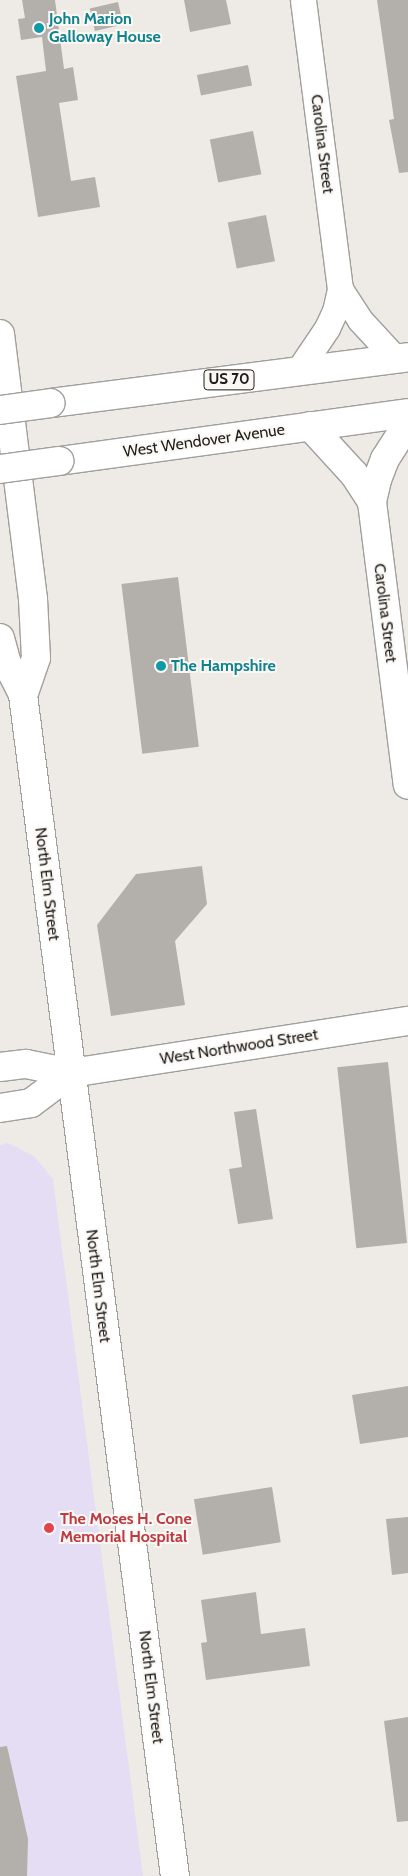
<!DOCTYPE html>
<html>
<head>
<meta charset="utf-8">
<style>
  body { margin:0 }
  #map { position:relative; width:408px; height:1876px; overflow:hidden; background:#eeebe7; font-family:Cabin,sans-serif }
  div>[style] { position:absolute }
  .medical>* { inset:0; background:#e5ddf3 }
  .building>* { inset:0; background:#b3b0ac; transform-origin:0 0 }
  .roads { filter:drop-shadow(1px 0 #a19f9b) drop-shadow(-1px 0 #a19f9b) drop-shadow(0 1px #a19f9b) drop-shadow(0 -1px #a19f9b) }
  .street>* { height:25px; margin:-12.5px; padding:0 12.5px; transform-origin:12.5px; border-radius:12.5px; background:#fff }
  .secondary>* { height:28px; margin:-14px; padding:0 14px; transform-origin:14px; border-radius:14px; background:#fff }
  .highway>* { height:28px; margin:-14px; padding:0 14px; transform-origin:14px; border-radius:14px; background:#fff }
  .bridges { filter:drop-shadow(1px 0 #a19f9b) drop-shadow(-1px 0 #a19f9b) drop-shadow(0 1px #a19f9b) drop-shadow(0 -1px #a19f9b) }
  .highway-bridge>* { height:28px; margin:-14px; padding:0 14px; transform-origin:14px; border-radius:14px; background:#fff }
  .dots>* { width:14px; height:14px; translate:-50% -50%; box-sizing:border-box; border:2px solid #fbf8f4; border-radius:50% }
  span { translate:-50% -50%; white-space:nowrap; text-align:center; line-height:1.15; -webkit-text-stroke:4px #fbf8f4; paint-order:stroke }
  .shield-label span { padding:1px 4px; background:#fbf8f4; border:1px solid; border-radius:4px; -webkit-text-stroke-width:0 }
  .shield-label { font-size:15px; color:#1e1d1c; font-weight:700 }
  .culture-label { font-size:16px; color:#0d838f; font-weight:700 }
  .left { translate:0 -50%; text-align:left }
  .street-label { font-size:16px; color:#1e1d1c }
  .health-label { font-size:16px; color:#be3a42; font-weight:700 }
</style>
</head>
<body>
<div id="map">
  <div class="medical">
    <div style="clip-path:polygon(8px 1143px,34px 1156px,53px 1179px,143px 1876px,0 1876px,0 1145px)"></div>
  </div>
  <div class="building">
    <div style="clip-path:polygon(22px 0,55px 0,64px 69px,73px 67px,78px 100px,59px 103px,71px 181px,95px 177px,100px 207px,38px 217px,16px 76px,46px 71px,42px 37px,21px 40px,18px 19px,25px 18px)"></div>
    <div style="clip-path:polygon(184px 0,226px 0,231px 24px,190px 32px)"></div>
    <div style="clip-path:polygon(377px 0,408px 0,408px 172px,399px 173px,389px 120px,394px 119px)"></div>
    <div style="left:118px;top:2px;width:23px;height:29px;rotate:77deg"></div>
    <div style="left:248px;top:65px;width:21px;height:52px;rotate:79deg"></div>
    <div style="left:253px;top:131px;width:44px;height:44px;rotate:79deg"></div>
    <div style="left:266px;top:215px;width:47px;height:39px;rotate:79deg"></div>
    <div style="left:178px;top:577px;width:171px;height:57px;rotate:83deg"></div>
    <div style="clip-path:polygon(202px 866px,207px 904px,175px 941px,185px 1005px,111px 1016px,97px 925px,136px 874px)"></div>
    <div style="left:388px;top:1062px;width:182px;height:51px;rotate:84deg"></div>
    <div style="clip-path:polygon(256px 1109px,273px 1219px,238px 1224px,229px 1169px,242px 1167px,234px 1112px)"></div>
    <div style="clip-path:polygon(408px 1386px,408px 1437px,360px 1444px,352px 1395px)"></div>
    <div style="left:272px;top:1487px;width:56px;height:79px;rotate:81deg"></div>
    <div style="clip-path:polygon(408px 1517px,408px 1573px,392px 1575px,386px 1519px)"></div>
    <div style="clip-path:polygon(256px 1592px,261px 1634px,305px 1628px,310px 1666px,206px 1680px,201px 1643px,207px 1642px,201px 1600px)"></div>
    <div style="clip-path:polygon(408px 1717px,408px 1821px,397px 1822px,384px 1721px)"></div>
    <div style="clip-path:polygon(7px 1746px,28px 1839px,27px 1876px,0 1876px,0 1747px)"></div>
  </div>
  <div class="roads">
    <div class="street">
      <div style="left:340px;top:289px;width:37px;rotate:57deg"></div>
      <div style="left:360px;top:320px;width:53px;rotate:47.3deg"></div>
      <div style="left:298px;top:371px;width:52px;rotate:-56deg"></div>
      <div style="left:327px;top:328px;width:19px;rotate:-65deg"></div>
      <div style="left:335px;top:311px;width:23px;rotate:-77deg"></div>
      <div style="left:340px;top:289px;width:291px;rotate:-97.3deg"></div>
    </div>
    <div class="secondary">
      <div style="left:0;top:334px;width:267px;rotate:82.9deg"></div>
      <div style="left:33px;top:599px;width:59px;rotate:87.1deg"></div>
      <div style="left:36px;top:658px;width:39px;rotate:109deg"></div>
      <div style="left:408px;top:423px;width:43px;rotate:122.6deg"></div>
      <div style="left:385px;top:459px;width:22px;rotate:111deg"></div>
      <div style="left:377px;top:480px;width:23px;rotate:103deg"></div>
      <div style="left:372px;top:502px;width:285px;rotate:82.8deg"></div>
      <div style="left:310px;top:426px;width:65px;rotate:47.5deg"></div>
      <div style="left:354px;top:474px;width:33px;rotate:57deg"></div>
      <div style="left:0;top:638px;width:24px;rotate:75deg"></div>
      <div style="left:6px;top:661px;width:38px;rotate:63deg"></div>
      <div style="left:23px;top:695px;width:1191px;rotate:82.67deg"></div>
      <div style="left:0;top:1067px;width:26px;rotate:-7deg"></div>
      <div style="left:26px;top:1064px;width:46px;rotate:11.3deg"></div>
      <div style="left:71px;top:1073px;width:341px;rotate:-8.8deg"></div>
      <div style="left:0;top:1108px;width:31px;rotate:-9deg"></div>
      <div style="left:31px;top:1103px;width:50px;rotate:-36.9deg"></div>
    </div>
    <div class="highway">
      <div style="left:51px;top:403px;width:360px;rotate:-7.3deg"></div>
      <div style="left:59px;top:461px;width:352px;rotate:-7.8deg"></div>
    </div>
  </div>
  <div class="bridges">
    <div class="highway-bridge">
      <div style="left:0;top:410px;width:51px;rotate:-7.8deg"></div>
      <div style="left:0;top:469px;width:60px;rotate:-7.7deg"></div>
    </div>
  </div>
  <div class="dots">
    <div style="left:39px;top:28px;background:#0f9aa8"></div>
    <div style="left:161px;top:666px;background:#0f9aa8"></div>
    <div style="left:49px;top:1528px;background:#e0444e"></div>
  </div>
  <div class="shield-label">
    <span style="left:229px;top:380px">US 70</span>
  </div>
  <div class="culture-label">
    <span class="left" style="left:49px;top:28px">John Marion<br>Galloway House</span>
    <span class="left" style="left:171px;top:666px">The Hampshire</span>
  </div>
  <div class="street-label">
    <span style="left:322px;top:144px;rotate:83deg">Carolina Street</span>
    <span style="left:204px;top:441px;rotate:-8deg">West Wendover Avenue</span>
    <span style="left:385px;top:613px;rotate:83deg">Carolina Street</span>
    <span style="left:47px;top:884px;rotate:83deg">North Elm Street</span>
    <span style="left:239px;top:1047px;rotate:-9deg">West Northwood Street</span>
    <span style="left:98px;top:1286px;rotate:83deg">North Elm Street</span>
    <span style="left:151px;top:1687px;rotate:83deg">North Elm Street</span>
  </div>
  <div class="health-label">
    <span class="left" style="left:60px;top:1528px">The Moses H. Cone<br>Memorial Hospital</span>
  </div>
</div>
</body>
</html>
